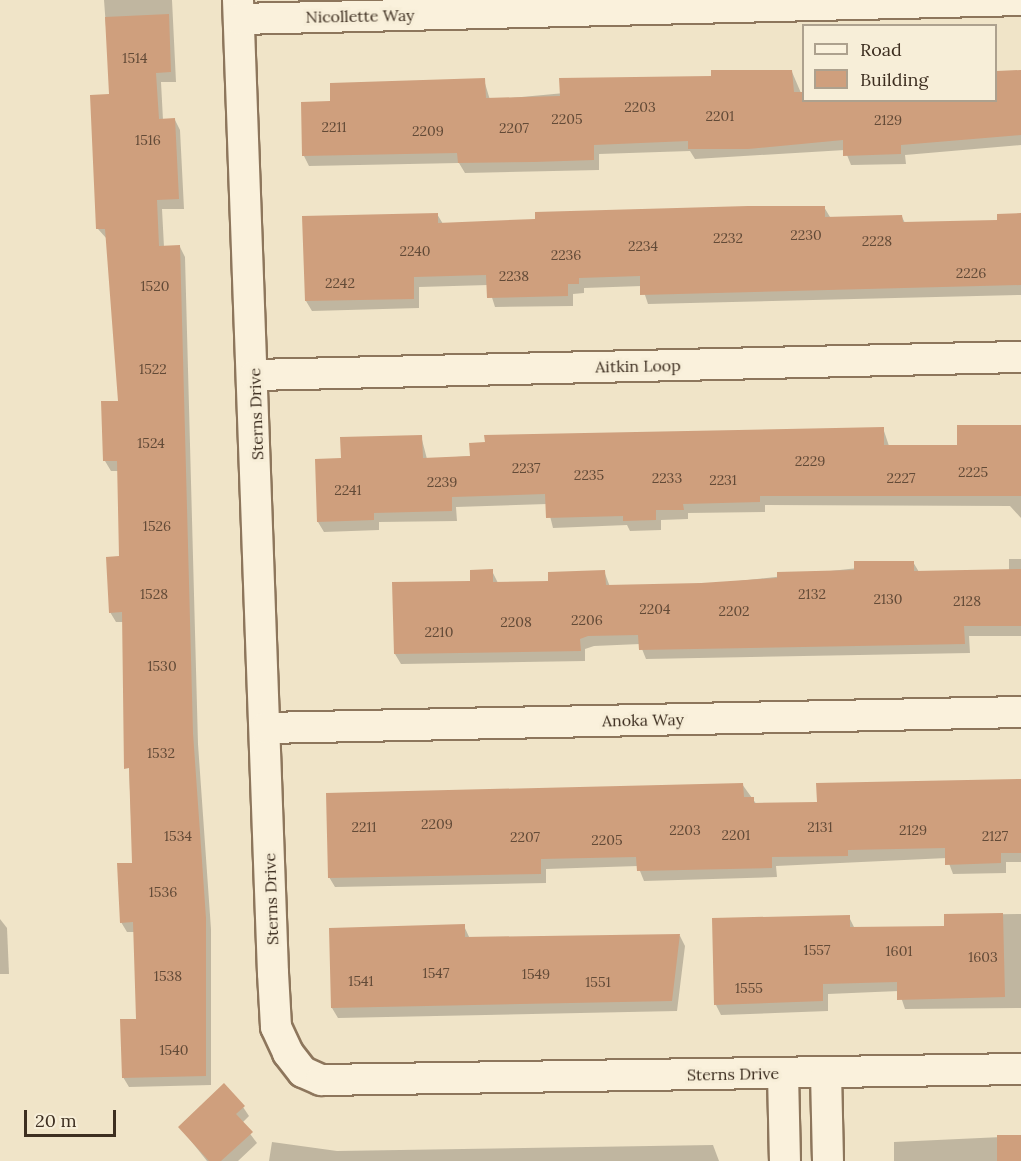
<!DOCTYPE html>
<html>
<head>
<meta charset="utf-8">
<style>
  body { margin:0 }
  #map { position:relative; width:1021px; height:1161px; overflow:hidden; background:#f0e4c8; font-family:Lora,serif }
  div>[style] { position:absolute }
  .shadow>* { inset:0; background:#0003 }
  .building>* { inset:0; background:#cf9f7d; transform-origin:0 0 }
  .roads { filter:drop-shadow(2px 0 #8d765c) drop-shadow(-2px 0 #8d765c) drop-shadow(0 2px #8d765c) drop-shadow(0 -2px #8d765c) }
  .minor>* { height:30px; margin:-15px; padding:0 15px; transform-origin:15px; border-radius:15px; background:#faf1dc }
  span { translate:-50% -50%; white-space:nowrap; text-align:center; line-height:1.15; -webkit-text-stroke:6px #f7eed8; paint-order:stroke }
  .number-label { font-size:14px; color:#624a37 }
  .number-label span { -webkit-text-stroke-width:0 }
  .street-label { font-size:16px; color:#3d2e20 }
  .legend { position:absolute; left:802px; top:24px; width:195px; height:78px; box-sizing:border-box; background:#f7eed8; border:2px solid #ada18e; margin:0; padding:8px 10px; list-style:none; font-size:18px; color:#3d2e20 }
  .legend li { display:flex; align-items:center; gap:12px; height:30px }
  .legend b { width:30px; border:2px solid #ada18e }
  .scale { position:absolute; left:24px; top:1110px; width:92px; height:27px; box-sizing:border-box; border:3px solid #3d2e20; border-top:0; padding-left:8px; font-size:18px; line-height:21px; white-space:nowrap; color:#3d2e20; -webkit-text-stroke:4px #f7eed8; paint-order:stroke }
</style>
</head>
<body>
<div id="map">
  <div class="shadow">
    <div style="clip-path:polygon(104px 0,172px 0,176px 82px,161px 82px,163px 120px,175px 120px,180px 130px,184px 209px,162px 209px,164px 247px,180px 247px,185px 257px,198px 744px,211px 929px,211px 1085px,129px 1087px,123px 1077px,138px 1020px,135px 932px,127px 932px,121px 922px,133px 864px,123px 622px,116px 622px,110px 612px,121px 558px,119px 471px,111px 471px,105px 461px,119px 402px,107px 239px,98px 229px,111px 95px)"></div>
    <div style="clip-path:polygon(1021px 71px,1021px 145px,905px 155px,906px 164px,851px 165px,845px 150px,695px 159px,690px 151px,599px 154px,599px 170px,465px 173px,459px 163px,309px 166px,304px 156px,332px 102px,484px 80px,490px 100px,792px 72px,804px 100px,996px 100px)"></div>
    <div style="clip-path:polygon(824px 207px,830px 217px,902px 217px,905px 223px,998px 221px,1021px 215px,1021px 295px,648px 304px,642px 286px,584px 288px,584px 293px,573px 294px,573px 306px,495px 307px,488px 285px,419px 287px,419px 308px,312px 311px,306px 301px,437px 214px,443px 224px)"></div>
    <div style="clip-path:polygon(1021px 426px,1021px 518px,1010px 506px,765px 505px,765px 512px,688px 513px,688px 519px,661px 520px,661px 530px,630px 531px,627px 525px,553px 528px,547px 504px,456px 507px,457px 521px,379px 522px,379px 530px,324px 532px,318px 522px,342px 459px,421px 436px,427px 459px,883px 428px,889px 446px,958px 446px)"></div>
    <div style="clip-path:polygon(1009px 559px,1021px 559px,1021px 636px,969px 636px,970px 653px,646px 659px,640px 644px,594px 646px,585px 649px,585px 661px,401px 664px,395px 654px,471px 583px,492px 571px,498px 583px,550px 583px,604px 571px,610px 587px,701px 585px,913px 562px,919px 572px,1009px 570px)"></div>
    <div style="clip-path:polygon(1021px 780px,1021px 862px,1006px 862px,1006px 873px,953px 874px,947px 858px,776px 866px,777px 877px,644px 881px,638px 866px,546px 869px,546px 883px,335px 887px,329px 877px,742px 784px,757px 805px,819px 804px)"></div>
    <div style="clip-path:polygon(1021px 914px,1021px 1008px,905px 1009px,899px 991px,828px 994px,828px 1011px,721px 1015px,716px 1005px,714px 920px,849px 917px,855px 929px,946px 927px,946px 915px)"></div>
    <div style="clip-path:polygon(0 919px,7px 928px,9px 974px,0 974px)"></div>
    <div style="clip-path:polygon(464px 926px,470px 939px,680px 936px,685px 946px,677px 1011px,338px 1018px,332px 1008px,330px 929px)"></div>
    <div style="clip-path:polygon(243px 1107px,249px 1116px,242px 1123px,257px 1143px,238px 1161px,207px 1161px,180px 1127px)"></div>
    <div style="clip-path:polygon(1021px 1136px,1021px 1161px,894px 1161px,894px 1142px)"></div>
    <div style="clip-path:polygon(272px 1142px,337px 1151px,713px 1145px,719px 1161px,269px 1161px)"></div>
  </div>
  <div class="building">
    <div style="clip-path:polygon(169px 14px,171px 72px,156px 73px,159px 119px,175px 118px,179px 199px,157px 200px,159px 246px,180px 245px,193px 733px,206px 918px,206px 1076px,122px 1078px,120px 1019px,136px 1019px,133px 922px,120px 923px,117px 863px,132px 863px,129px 768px,124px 769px,122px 612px,109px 613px,106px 557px,119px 556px,117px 461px,103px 461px,101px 401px,118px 401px,105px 229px,96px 229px,90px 95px,109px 94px,105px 17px)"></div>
    <div style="clip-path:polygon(711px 70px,792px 70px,794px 92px,804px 92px,804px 100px,996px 100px,996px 71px,1021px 70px,1021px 135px,901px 145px,901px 154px,843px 156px,843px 140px,748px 149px,688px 149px,688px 141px,594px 145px,594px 160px,534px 162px,458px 163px,457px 153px,302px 156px,301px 102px,330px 101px,330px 83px,485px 78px,486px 98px,560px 96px,559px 78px,711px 76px)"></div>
    <div style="clip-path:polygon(748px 206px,825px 206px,825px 217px,902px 215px,903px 222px,997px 220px,997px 214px,1021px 213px,1021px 285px,640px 295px,640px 276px,579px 278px,579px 284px,568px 284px,568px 296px,487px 298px,486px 275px,414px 277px,414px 299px,305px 301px,302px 216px,438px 213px,438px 223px,535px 219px,535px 212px)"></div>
    <div style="clip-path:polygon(957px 425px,1021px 425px,1021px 496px,760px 496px,760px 502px,683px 504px,684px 510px,656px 510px,656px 520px,623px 521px,623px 516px,546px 518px,545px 494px,452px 497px,452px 511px,374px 513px,374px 520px,317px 522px,315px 459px,341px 458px,340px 437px,422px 435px,423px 458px,470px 456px,469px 443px,485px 442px,484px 435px,884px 427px,884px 445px,957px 445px)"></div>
    <div style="clip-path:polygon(854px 561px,914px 561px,914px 571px,1021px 569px,1021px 626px,964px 626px,965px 644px,639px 650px,638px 635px,588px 636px,580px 639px,581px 651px,394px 654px,392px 582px,470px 581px,470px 570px,493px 569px,493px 582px,548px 581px,548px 572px,605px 570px,606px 585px,701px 583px,777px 578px,777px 572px,854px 570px)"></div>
    <div style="clip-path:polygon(1021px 779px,1021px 853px,1001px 853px,1001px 863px,945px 865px,945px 848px,848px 850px,848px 856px,772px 857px,772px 868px,637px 871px,636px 857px,541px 859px,541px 874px,328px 878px,326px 793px,743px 783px,744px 797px,754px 797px,754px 803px,817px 802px,816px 783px)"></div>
    <div style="clip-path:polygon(1003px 913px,1005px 997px,897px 1000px,897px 982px,823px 984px,823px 1001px,714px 1005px,712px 918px,850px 915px,850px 927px,944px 926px,944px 914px)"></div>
    <div style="clip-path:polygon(465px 924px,465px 937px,680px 934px,672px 1001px,331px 1008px,329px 928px)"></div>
    <div style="clip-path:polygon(224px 1083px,245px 1106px,236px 1114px,253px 1132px,221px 1161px,209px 1161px,178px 1127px)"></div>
    <div style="left:1021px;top:1135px;width:26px;height:24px;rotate:90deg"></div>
  </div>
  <div class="roads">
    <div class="minor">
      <div style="left:238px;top:0;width:974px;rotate:87.94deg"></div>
      <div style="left:273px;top:973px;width:54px;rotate:86.8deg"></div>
      <div style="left:276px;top:1027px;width:29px;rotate:65deg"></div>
      <div style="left:288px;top:1053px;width:24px;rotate:52deg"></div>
      <div style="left:303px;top:1072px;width:20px;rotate:24deg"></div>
      <div style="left:321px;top:1080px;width:700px;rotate:-0.9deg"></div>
      <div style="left:239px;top:19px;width:782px;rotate:-1.39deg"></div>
      <div style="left:255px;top:375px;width:766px;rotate:-1.35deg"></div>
      <div style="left:265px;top:728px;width:756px;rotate:-1.21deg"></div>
      <div style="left:826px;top:1073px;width:88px;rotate:88.7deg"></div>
      <div style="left:783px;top:1074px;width:87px;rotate:88.7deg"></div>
    </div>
  </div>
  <div class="number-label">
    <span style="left:135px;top:58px">1514</span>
    <span style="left:640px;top:107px">2203</span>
    <span style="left:720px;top:116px">2201</span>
    <span style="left:567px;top:119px">2205</span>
    <span style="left:888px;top:120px">2129</span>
    <span style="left:334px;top:127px">2211</span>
    <span style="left:514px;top:128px">2207</span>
    <span style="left:428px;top:131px">2209</span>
    <span style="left:148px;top:140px">1516</span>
    <span style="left:806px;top:235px">2230</span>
    <span style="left:728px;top:238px">2232</span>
    <span style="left:877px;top:241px">2228</span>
    <span style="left:643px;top:246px">2234</span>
    <span style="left:415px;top:251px">2240</span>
    <span style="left:566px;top:255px">2236</span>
    <span style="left:971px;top:273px">2226</span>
    <span style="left:514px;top:276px">2238</span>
    <span style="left:340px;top:283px">2242</span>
    <span style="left:155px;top:286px">1520</span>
    <span style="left:153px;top:369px">1522</span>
    <span style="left:151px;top:443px">1524</span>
    <span style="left:810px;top:461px">2229</span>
    <span style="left:526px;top:468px">2237</span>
    <span style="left:973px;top:472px">2225</span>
    <span style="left:589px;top:475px">2235</span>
    <span style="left:667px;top:478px">2233</span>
    <span style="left:901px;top:478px">2227</span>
    <span style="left:723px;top:480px">2231</span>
    <span style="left:442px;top:482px">2239</span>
    <span style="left:348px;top:490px">2241</span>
    <span style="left:157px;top:526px">1526</span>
    <span style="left:154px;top:594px">1528</span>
    <span style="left:812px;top:594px">2132</span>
    <span style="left:888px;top:599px">2130</span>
    <span style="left:967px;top:601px">2128</span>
    <span style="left:655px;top:609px">2204</span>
    <span style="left:734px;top:611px">2202</span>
    <span style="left:587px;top:620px">2206</span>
    <span style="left:516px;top:622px">2208</span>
    <span style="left:439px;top:632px">2210</span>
    <span style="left:162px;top:666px">1530</span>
    <span style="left:161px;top:753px">1532</span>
    <span style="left:437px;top:824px">2209</span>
    <span style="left:364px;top:827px">2211</span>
    <span style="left:820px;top:827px">2131</span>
    <span style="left:685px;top:830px">2203</span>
    <span style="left:913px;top:830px">2129</span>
    <span style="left:736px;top:835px">2201</span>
    <span style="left:178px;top:836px">1534</span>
    <span style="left:995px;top:836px">2127</span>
    <span style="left:525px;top:837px">2207</span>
    <span style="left:607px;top:840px">2205</span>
    <span style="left:163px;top:892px">1536</span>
    <span style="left:817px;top:950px">1557</span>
    <span style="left:899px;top:951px">1601</span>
    <span style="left:983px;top:957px">1603</span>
    <span style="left:436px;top:973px">1547</span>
    <span style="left:536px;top:974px">1549</span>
    <span style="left:168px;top:976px">1538</span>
    <span style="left:361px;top:981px">1541</span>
    <span style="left:598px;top:982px">1551</span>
    <span style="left:749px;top:988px">1555</span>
    <span style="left:174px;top:1050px">1540</span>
  </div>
  <div class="street-label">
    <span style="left:360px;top:16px;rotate:-1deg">Nicollette Way</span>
    <span style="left:638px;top:366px;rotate:-1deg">Aitkin Loop</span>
    <span style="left:256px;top:414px;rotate:-92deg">Sterns Drive</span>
    <span style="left:643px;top:720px;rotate:-1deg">Anoka Way</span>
    <span style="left:271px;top:899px;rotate:-92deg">Sterns Drive</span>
    <span style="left:733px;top:1074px;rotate:-1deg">Sterns Drive</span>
  </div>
  <ul class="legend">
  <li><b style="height:8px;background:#faf1dc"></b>Road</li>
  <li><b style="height:16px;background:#cf9f7d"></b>Building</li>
  </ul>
  <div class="scale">20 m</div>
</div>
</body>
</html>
